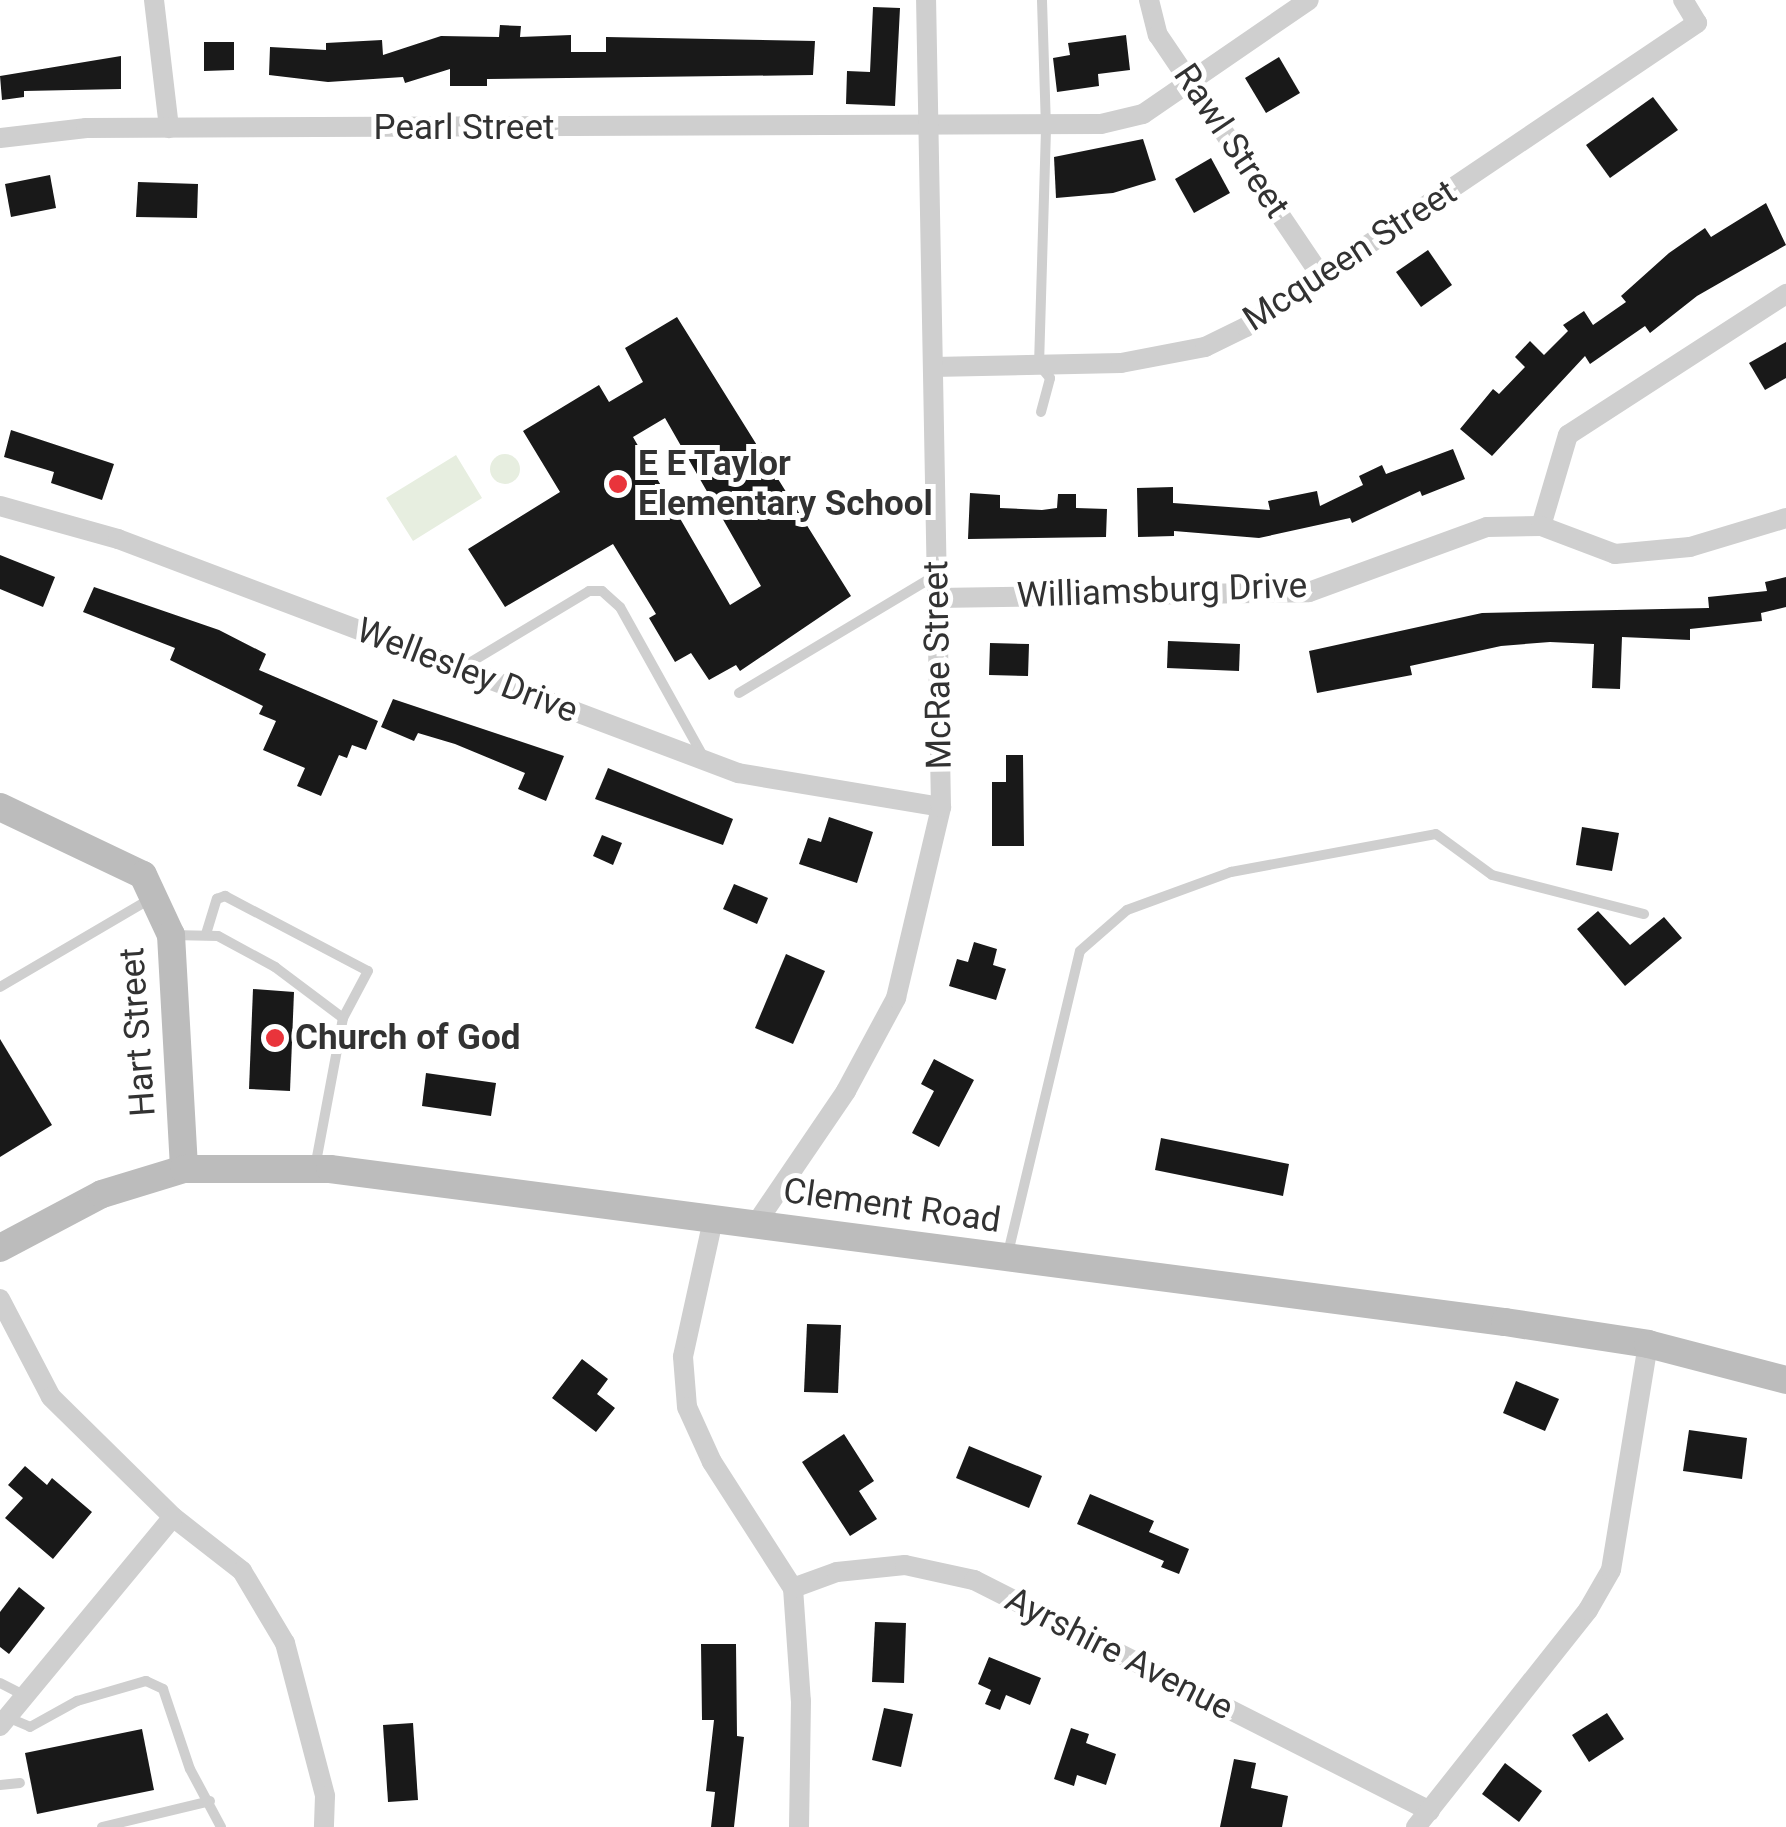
<!DOCTYPE html>
<style>
body{margin:0}
#map{position:relative;width:1786px;height:1827px;overflow:hidden;background:#fff;font-family:Roboto,sans-serif}
div>[style]{position:absolute}
[style*='--x']{left:calc(var(--x)*1px);top:calc(var(--y)*1px);width:calc(var(--w)*1px);rotate:calc(var(--a)*1deg)}
.green>*{inset:0;background:#e7eee0}
.round{border-radius:50%}
.building>*{inset:0;background:#191919}
.lane>*{height:10px;margin:-5px;padding:0 5px;transform-origin:5px;border-radius:5px;background:#cfcfcf}
.street>*{height:20px;margin:-10px;padding:0 10px;transform-origin:10px;border-radius:10px;background:#cfcfcf}
.secondary>*{height:28px;margin:-14px;padding:0 14px;transform-origin:14px;border-radius:14px;background:#bcbcbc}
.dots>*{width:28px;height:28px;translate:-50% -50%;box-sizing:border-box;border:5px solid #fff;border-radius:50%}
span{translate:-50% -50%;white-space:nowrap;text-align:center;line-height:1.15;-webkit-text-stroke:10px #fff;paint-order:stroke}
.street-label{font-size:35px;color:#323232}
.poi-label{font-size:35px;color:#323232;font-weight:700}
.left{translate:0 -50%;text-align:left}
</style>
<div id="map">
<div class="green">
<div class="round" style="left:490px;top:454px;width:30px;height:30px"></div>
<div style="clip-path:polygon(456px 455px,482px 498px,413px 541px,386px 498px)"></div>
</div>
<div class="building">
<div style="clip-path:polygon(873px 7px,900px 8px,895px 106px,846px 104px,847px 71px,870px 72px)"></div>
<div style="clip-path:polygon(500px 25px,521px 26px,520px 37px,571px 35px,571px 52px,606px 52px,606px 37px,815px 41px,813px 75px,487px 79px,487px 86px,450px 86px,450px 69px,405px 83px,403px 77px,328px 82px,269px 75px,270px 47px,326px 50px,326px 43px,382px 40px,383px 55px,441px 36px,499px 37px)"></div>
<div style="clip-path:polygon(1126px 35px,1130px 70px,1098px 74px,1099px 86px,1057px 92px,1053px 58px,1070px 55px,1068px 43px)"></div>
<div style="clip-path:polygon(204px 42px,234px 42px,234px 70px,204px 71px)"></div>
<div style="clip-path:polygon(121px 56px,121px 89px,24px 91px,24px 97px,2px 100px,0 76px)"></div>
<div style="clip-path:polygon(1279px 57px,1300px 93px,1266px 113px,1245px 78px)"></div>
<div style="clip-path:polygon(1653px 97px,1678px 130px,1610px 178px,1586px 145px)"></div>
<div style="clip-path:polygon(1143px 139px,1156px 180px,1113px 193px,1056px 198px,1054px 157px)"></div>
<div style="clip-path:polygon(1211px 158px,1230px 193px,1194px 213px,1175px 179px)"></div>
<div style="clip-path:polygon(50px 175px,56px 208px,11px 217px,5px 184px)"></div>
<div style="clip-path:polygon(138px 182px,198px 184px,197px 218px,136px 217px)"></div>
<div style="clip-path:polygon(1766px 203px,1786px 245px,1697px 296px,1650px 333px,1645px 326px,1590px 364px,1585px 356px,1492px 456px,1460px 429px,1493px 389px,1499px 394px,1525px 367px,1515px 357px,1530px 341px,1544px 355px,1568px 331px,1563px 325px,1584px 311px,1593px 325px,1626px 302px,1621px 296px,1669px 253px,1705px 228px,1711px 237px)"></div>
<div style="clip-path:polygon(1428px 250px,1452px 285px,1421px 307px,1396px 272px)"></div>
<div style="clip-path:polygon(evenodd,677px 317px,851px 596px,740px 671px,736px 665px,709px 680px,691px 653px,675px 662px,649px 618px,656px 614px,613px 544px,505px 607px,468px 549px,560px 492px,523px 431px,599px 385px,609px 402px,643px 382px,625px 348px,677px 317px,665px 418px,761px 586px,730px 605px,633px 437px,665px 418px)"></div>
<div style="clip-path:polygon(1786px 342px,1786px 378px,1765px 390px,1749px 363px)"></div>
<div style="clip-path:polygon(11px 430px,114px 464px,102px 500px,51px 483px,54px 472px,4px 457px)"></div>
<div style="clip-path:polygon(1453px 449px,1465px 479px,1422px 496px,1420px 491px,1352px 523px,1350px 518px,1259px 538px,1174px 531px,1174px 536px,1138px 537px,1137px 488px,1173px 487px,1173px 503px,1270px 510px,1268px 501px,1317px 491px,1320px 506px,1363px 485px,1359px 476px,1382px 465px,1386px 474px)"></div>
<div style="clip-path:polygon(970px 493px,1000px 495px,1000px 508px,1042px 510px,1057px 508px,1058px 494px,1076px 494px,1076px 508px,1107px 509px,1106px 537px,968px 539px)"></div>
<div style="clip-path:polygon(0 555px,55px 577px,43px 607px,0 589px)"></div>
<div style="clip-path:polygon(1786px 577px,1786px 607px,1761px 613px,1762px 621px,1690px 629px,1690px 640px,1622px 637px,1620px 689px,1592px 688px,1594px 644px,1550px 642px,1501px 646px,1410px 666px,1412px 675px,1317px 693px,1309px 651px,1482px 613px,1709px 608px,1708px 597px,1767px 591px,1765px 582px)"></div>
<div style="clip-path:polygon(94px 587px,219px 630px,266px 654px,259px 670px,378px 721px,366px 750px,352px 745px,347px 758px,339px 755px,321px 796px,297px 786px,305px 768px,263px 750px,276px 721px,259px 714px,263px 706px,170px 660px,175px 648px,83px 612px)"></div>
<div style="clip-path:polygon(1168px 641px,1240px 644px,1239px 671px,1167px 668px)"></div>
<div style="clip-path:polygon(990px 643px,1029px 644px,1028px 676px,989px 675px)"></div>
<div style="clip-path:polygon(393px 699px,564px 756px,546px 801px,518px 789px,525px 773px,455px 744px,418px 733px,414px 741px,381px 727px)"></div>
<div style="clip-path:polygon(1006px 755px,1023px 755px,1024px 846px,992px 846px,992px 782px,1006px 782px)"></div>
<div style="clip-path:polygon(608px 768px,733px 819px,723px 845px,595px 799px)"></div>
<div style="clip-path:polygon(829px 817px,873px 832px,857px 883px,799px 864px,808px 838px,821px 842px)"></div>
<div style="clip-path:polygon(1582px 827px,1619px 833px,1612px 871px,1576px 865px)"></div>
<div style="clip-path:polygon(602px 835px,622px 843px,613px 865px,593px 856px)"></div>
<div style="clip-path:polygon(734px 884px,768px 898px,757px 924px,723px 909px)"></div>
<div style="clip-path:polygon(1598px 911px,1630px 945px,1664px 917px,1682px 938px,1625px 986px,1577px 929px)"></div>
<div style="clip-path:polygon(974px 942px,997px 949px,993px 965px,1006px 969px,996px 1000px,949px 986px,957px 959px,968px 962px)"></div>
<div style="clip-path:polygon(786px 954px,825px 971px,793px 1044px,755px 1028px)"></div>
<div style="clip-path:polygon(253px 989px,294px 992px,290px 1091px,249px 1089px)"></div>
<div style="clip-path:polygon(0 1039px,52px 1125px,0 1157px)"></div>
<div style="clip-path:polygon(934px 1059px,974px 1080px,939px 1147px,912px 1133px,934px 1091px,921px 1084px)"></div>
<div style="clip-path:polygon(426px 1073px,496px 1083px,491px 1116px,422px 1106px)"></div>
<div style="clip-path:polygon(1161px 1138px,1289px 1164px,1283px 1196px,1155px 1170px)"></div>
<div style="clip-path:polygon(807px 1324px,841px 1325px,838px 1393px,804px 1392px)"></div>
<div style="clip-path:polygon(582px 1359px,608px 1379px,597px 1394px,615px 1408px,596px 1432px,552px 1398px)"></div>
<div style="clip-path:polygon(1516px 1381px,1559px 1399px,1545px 1431px,1503px 1413px)"></div>
<div style="clip-path:polygon(1689px 1430px,1747px 1438px,1742px 1479px,1683px 1471px)"></div>
<div style="clip-path:polygon(844px 1434px,874px 1481px,859px 1491px,877px 1519px,850px 1536px,802px 1462px)"></div>
<div style="clip-path:polygon(969px 1446px,1042px 1476px,1029px 1508px,956px 1478px)"></div>
<div style="clip-path:polygon(25px 1466px,47px 1485px,52px 1478px,92px 1512px,53px 1559px,5px 1518px,23px 1498px,8px 1485px)"></div>
<div style="clip-path:polygon(1090px 1494px,1154px 1521px,1149px 1532px,1189px 1549px,1179px 1574px,1161px 1567px,1164px 1561px,1077px 1524px)"></div>
<div style="clip-path:polygon(19px 1587px,45px 1608px,9px 1654px,0 1647px,0 1612px)"></div>
<div style="clip-path:polygon(875px 1622px,906px 1623px,904px 1683px,872px 1682px)"></div>
<div style="clip-path:polygon(701px 1644px,736px 1644px,737px 1736px,744px 1737px,734px 1827px,711px 1827px,715px 1792px,706px 1791px,714px 1720px,702px 1720px)"></div>
<div style="clip-path:polygon(989px 1657px,1041px 1678px,1030px 1705px,1006px 1695px,1000px 1710px,985px 1704px,991px 1690px,978px 1684px)"></div>
<div style="clip-path:polygon(884px 1708px,913px 1714px,901px 1767px,872px 1760px)"></div>
<div style="clip-path:polygon(1607px 1713px,1624px 1739px,1589px 1762px,1572px 1735px)"></div>
<div style="clip-path:polygon(413px 1723px,418px 1800px,388px 1802px,383px 1725px)"></div>
<div style="clip-path:polygon(1071px 1728px,1089px 1734px,1086px 1743px,1116px 1754px,1106px 1785px,1077px 1775px,1074px 1786px,1054px 1779px)"></div>
<div style="clip-path:polygon(142px 1729px,154px 1790px,37px 1814px,25px 1753px)"></div>
<div style="clip-path:polygon(1234px 1759px,1256px 1763px,1251px 1788px,1288px 1796px,1282px 1827px,1220px 1827px)"></div>
<div style="clip-path:polygon(1505px 1763px,1542px 1791px,1519px 1822px,1482px 1794px)"></div>
</div>
<div class="lane">
<div style="--x:1041;--y:412;--w:35;--a:-75"></div>
<div style="--x:1050;--y:378;--w:17;--a:-130"></div>
<div style="--x:1039;--y:365;--w:237;--a:-88.3"></div>
<div style="--x:1046;--y:128;--w:128;--a:-91.8"></div>
<div style="--x:461;--y:668;--w:149;--a:-31"></div>
<div style="--x:589;--y:591;--w:13;--a:0"></div>
<div style="--x:602;--y:591;--w:24;--a:42"></div>
<div style="--x:620;--y:607;--w:171;--a:60.9"></div>
<div style="--x:739;--y:693;--w:230;--a:-30.9"></div>
<div style="--x:206;--y:934;--w:37;--a:-73"></div>
<div style="--x:217;--y:899;--w:9;--a:-21"></div>
<div style="--x:225;--y:896;--w:161;--a:27.7"></div>
<div style="--x:368;--y:971;--w:53;--a:118"></div>
<div style="--x:172;--y:935;--w:46;--a:1.2"></div>
<div style="--x:218;--y:936;--w:65;--a:28.5"></div>
<div style="--x:275;--y:967;--w:85;--a:36.9"></div>
<div style="--x:343;--y:1018;--w:152;--a:100.6"></div>
<div style="--x:0;--y:987;--w:174;--a:-30.4"></div>
<div style="--x:1008;--y:1253;--w:310;--a:-76.6"></div>
<div style="--x:1080;--y:951;--w:62;--a:-41.1"></div>
<div style="--x:1127;--y:910;--w:111;--a:-20.1"></div>
<div style="--x:1231;--y:872;--w:208;--a:-10.5"></div>
<div style="--x:1436;--y:834;--w:69;--a:36.2"></div>
<div style="--x:1492;--y:875;--w:157;--a:14.4"></div>
<div style="--x:0;--y:1683;--w:27;--a:27"></div>
<div style="--x:7;--y:1717;--w:25;--a:23"></div>
<div style="--x:30;--y:1727;--w:54;--a:-29"></div>
<div style="--x:77;--y:1701;--w:72;--a:-16.2"></div>
<div style="--x:146;--y:1681;--w:19;--a:25"></div>
<div style="--x:163;--y:1689;--w:84;--a:71.4"></div>
<div style="--x:190;--y:1769;--w:66;--a:61.9"></div>
<div style="--x:0;--y:1785;--w:20;--a:-6"></div>
<div style="--x:102;--y:1827;--w:111;--a:-13.5"></div>
</div>
<div class="street">
<div style="--x:154;--y:0;--w:129;--a:83.3"></div>
<div style="--x:1149;--y:0;--w:36;--a:76"></div>
<div style="--x:1158;--y:35;--w:292;--a:55.9"></div>
<div style="--x:0;--y:138;--w:87;--a:-6.6"></div>
<div style="--x:86;--y:128;--w:1015;--a:-0.23"></div>
<div style="--x:1101;--y:124;--w:43;--a:-13.4"></div>
<div style="--x:1143;--y:114;--w:201;--a:-34.5"></div>
<div style="--x:933;--y:367;--w:188;--a:-1.2"></div>
<div style="--x:1121;--y:363;--w:86;--a:-10.8"></div>
<div style="--x:1205;--y:347;--w:46;--a:-26"></div>
<div style="--x:1246;--y:327;--w:544;--a:-33.98"></div>
<div style="--x:1697;--y:23;--w:27;--a:-121"></div>
<div style="--x:0;--y:506;--w:123;--a:15.6"></div>
<div style="--x:118;--y:539;--w:663;--a:20.68"></div>
<div style="--x:738;--y:773;--w:206;--a:9.5"></div>
<div style="--x:1541;--y:526;--w:95;--a:-73.5"></div>
<div style="--x:1568;--y:435;--w:260;--a:-32.9"></div>
<div style="--x:937;--y:598;--w:372;--a:-0.9"></div>
<div style="--x:1309;--y:592;--w:189;--a:-20.1"></div>
<div style="--x:1487;--y:527;--w:54;--a:-1.1"></div>
<div style="--x:1541;--y:526;--w:79;--a:20.7"></div>
<div style="--x:1615;--y:554;--w:75;--a:-5.3"></div>
<div style="--x:1690;--y:547;--w:100;--a:-16.8"></div>
<div style="--x:713;--y:1220;--w:140;--a:102.4"></div>
<div style="--x:683;--y:1357;--w:50;--a:85.4"></div>
<div style="--x:687;--y:1407;--w:60;--a:65.6"></div>
<div style="--x:712;--y:1462;--w:150;--a:57.3"></div>
<div style="--x:793;--y:1588;--w:113;--a:86"></div>
<div style="--x:801;--y:1701;--w:126;--a:90.9"></div>
<div style="--x:755;--y:1225;--w:162;--a:-55.8"></div>
<div style="--x:846;--y:1091;--w:106;--a:-61.7"></div>
<div style="--x:896;--y:998;--w:196;--a:-76.7"></div>
<div style="--x:941;--y:807;--w:807;--a:-91.06"></div>
<div style="--x:0;--y:1299;--w:110;--a:62.5"></div>
<div style="--x:51;--y:1397;--w:171;--a:44.5"></div>
<div style="--x:173;--y:1517;--w:88;--a:38"></div>
<div style="--x:242;--y:1571;--w:84;--a:59.2"></div>
<div style="--x:285;--y:1643;--w:158;--a:75.3"></div>
<div style="--x:325;--y:1796;--w:31;--a:92"></div>
<div style="--x:793;--y:1588;--w:47;--a:-20"></div>
<div style="--x:837;--y:1572;--w:68;--a:-5.9"></div>
<div style="--x:905;--y:1565;--w:71;--a:12.3"></div>
<div style="--x:974;--y:1580;--w:511;--a:26.87"></div>
<div style="--x:0;--y:1726;--w:271;--a:-50.4"></div>
<div style="--x:1416;--y:1827;--w:277;--a:-51.6"></div>
<div style="--x:1588;--y:1610;--w:46;--a:-60.1"></div>
<div style="--x:1611;--y:1570;--w:229;--a:-80.7"></div>
</div>
<div class="secondary">
<div style="--x:0;--y:807;--w:158;--a:25.4"></div>
<div style="--x:143;--y:875;--w:66;--a:65"></div>
<div style="--x:171;--y:935;--w:234;--a:86.8"></div>
<div style="--x:0;--y:1248;--w:115;--a:-27.9"></div>
<div style="--x:102;--y:1194;--w:86;--a:-17"></div>
<div style="--x:184;--y:1169;--w:146;--a:0"></div>
<div style="--x:330;--y:1169;--w:1185;--a:7.42"></div>
<div style="--x:1505;--y:1322;--w:145;--a:8.7"></div>
<div style="--x:1648;--y:1344;--w:143;--a:14.6"></div>
</div>
<div class="dots">
<div style="left:618px;top:484px;background:#e9343b"></div>
<div style="left:275px;top:1038px;background:#e9343b"></div>
</div>
<div class="street-label">
<span style="left:464px;top:128px">Pearl Street</span>
<span style="left:1231px;top:141px;rotate:56deg">Rawl Street</span>
<span style="left:1350px;top:256px;rotate:-33deg">Mcqueen Street</span>
<span style="left:1162px;top:591px;rotate:-2deg">Williamsburg Drive</span>
<span style="left:938px;top:665px;rotate:-91deg">McRae Street</span>
<span style="left:467px;top:671px;rotate:21deg">Wellesley Drive</span>
<span style="left:138px;top:1032px;rotate:-94deg">Hart Street</span>
<span style="left:892px;top:1206px;rotate:8deg">Clement Road</span>
<span style="left:1119px;top:1654px;rotate:27deg">Ayrshire Avenue</span>
</div>
<div class="poi-label">
<span class="left" style="left:638px;top:484px">E E Taylor<br>Elementary School</span>
<span class="left" style="left:295px;top:1038px">Church of God</span>
</div>
</div>
